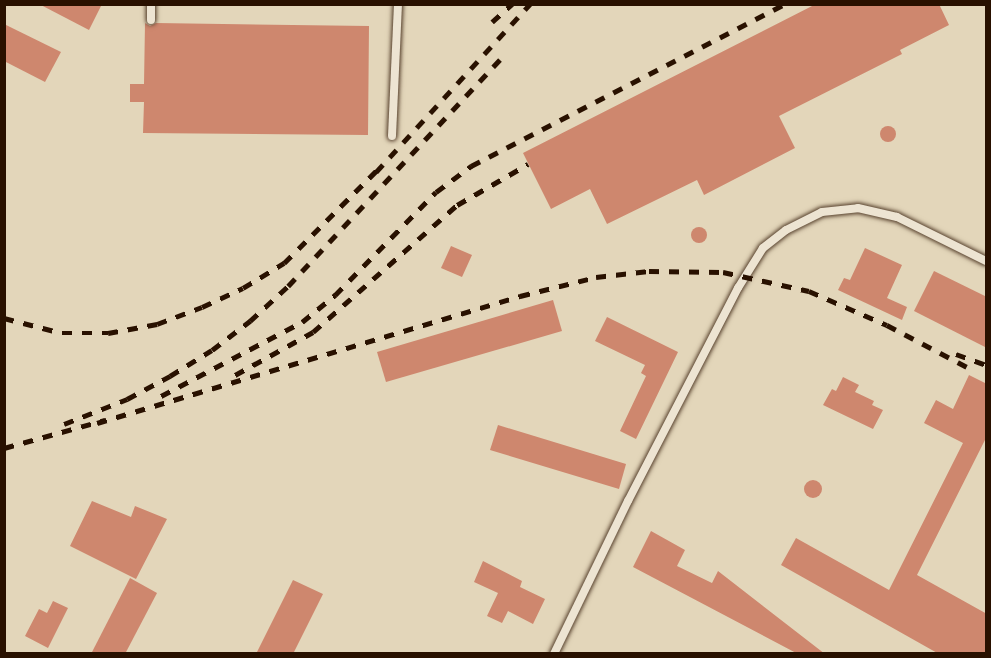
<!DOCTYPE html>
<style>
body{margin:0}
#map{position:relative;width:991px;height:658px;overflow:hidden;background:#e3d6ba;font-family:"IM FELL Double Pica",serif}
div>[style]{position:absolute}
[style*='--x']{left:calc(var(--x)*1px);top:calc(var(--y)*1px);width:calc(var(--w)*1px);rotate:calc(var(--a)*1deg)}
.building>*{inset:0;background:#ce876e}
.round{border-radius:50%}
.roads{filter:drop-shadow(0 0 2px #58422e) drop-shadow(0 0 2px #58422e)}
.lane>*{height:8px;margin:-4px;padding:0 4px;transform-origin:4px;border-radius:4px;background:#ede4d2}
.rail>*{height:4.5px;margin-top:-2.25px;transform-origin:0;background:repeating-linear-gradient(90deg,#291100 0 10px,transparent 0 20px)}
span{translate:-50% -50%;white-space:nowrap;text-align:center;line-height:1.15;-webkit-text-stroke:6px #ede4d2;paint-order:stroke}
.frame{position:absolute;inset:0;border:6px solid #291100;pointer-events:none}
</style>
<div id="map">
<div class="building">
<div style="clip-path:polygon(39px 4px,102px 4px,89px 30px)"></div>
<div style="clip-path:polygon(816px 4px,939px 4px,949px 25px,900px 50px,902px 54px,779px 116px,795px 148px,704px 195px,697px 180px,607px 224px,590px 189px,551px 209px,523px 153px)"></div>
<div style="clip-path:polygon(145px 23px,150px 26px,156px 23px,369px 26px,368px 135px,143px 133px,144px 102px,130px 102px,130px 84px,144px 84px)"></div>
<div style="clip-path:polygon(4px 24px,61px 52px,45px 82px,4px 61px)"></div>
<div class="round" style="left:880px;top:126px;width:16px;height:16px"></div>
<div class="round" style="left:691px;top:227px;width:16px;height:16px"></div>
<div style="clip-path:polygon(451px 246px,472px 255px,462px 277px,441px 268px)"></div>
<div style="clip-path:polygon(865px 248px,902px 265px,887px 298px,907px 307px,902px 320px,838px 290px,844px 278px,850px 280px)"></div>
<div style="clip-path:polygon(934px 271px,987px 297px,987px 348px,914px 311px)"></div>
<div style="clip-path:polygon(553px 300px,562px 331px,386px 382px,377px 352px)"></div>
<div style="clip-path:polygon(607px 317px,678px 352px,636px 439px,620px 431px,646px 376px,641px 373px,645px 365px,595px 341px)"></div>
<div style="clip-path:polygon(969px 375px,987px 384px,987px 436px,917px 575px,987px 614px,987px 654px,939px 654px,781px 565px,796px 538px,889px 590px,963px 443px,924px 423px,936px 400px,953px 409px)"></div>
<div style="clip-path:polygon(843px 377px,859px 385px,855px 392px,874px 401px,872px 405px,883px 410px,873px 429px,823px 405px,832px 389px,836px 391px)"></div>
<div style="clip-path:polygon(498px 425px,626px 464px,619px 489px,490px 450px)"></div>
<div class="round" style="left:804px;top:480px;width:18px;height:18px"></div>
<div style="clip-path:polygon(92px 501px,131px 517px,135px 506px,167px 519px,136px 579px,70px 546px)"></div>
<div style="clip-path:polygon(651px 531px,685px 550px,677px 566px,712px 583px,718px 571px,825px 654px,798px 654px,633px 567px)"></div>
<div style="clip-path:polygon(483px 561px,522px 581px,520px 587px,545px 599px,533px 624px,508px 611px,502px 623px,487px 616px,498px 593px,474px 582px)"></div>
<div style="clip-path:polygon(130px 578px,157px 593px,125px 654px,91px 654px)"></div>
<div style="clip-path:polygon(293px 580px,323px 594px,293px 654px,256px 654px)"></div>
<div style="clip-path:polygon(53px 601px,68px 608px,48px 648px,25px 636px,39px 609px,47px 613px)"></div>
</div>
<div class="roads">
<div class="lane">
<div style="--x:151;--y:20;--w:16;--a:-90"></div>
<div style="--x:392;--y:136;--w:132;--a:-87.4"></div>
<div style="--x:554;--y:654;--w:170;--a:-64.2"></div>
<div style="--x:628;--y:501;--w:240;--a:-62.7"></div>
<div style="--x:738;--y:288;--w:47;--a:-58"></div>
<div style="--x:763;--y:248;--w:29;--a:-38"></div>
<div style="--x:786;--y:230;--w:40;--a:-26.6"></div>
<div style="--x:822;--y:212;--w:36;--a:-6"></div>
<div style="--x:858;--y:208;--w:40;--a:13"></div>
<div style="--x:897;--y:217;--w:99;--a:26.3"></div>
</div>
</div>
<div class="rail">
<div style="--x:492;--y:22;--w:27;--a:-42"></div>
<div style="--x:376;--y:172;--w:228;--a:-47.5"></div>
<div style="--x:4;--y:318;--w:60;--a:14.5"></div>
<div style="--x:62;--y:333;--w:46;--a:0"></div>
<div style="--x:108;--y:333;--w:50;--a:-10.4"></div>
<div style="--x:157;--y:324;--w:48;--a:-20.7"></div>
<div style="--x:202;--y:307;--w:45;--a:-24.9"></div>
<div style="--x:243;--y:288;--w:48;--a:-31.4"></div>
<div style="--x:284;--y:263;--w:139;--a:-45"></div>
<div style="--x:956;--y:354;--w:32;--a:20"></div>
<div style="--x:235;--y:375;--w:89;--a:-28.9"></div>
<div style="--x:313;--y:332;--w:192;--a:-41.4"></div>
<div style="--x:457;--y:205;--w:82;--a:-30"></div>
<div style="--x:161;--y:396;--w:159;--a:-27.7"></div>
<div style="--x:302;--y:322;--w:43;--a:-39.3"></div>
<div style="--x:335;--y:295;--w:144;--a:-45.6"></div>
<div style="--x:436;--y:192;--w:44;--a:-36.6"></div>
<div style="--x:471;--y:166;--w:353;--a:-27.3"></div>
<div style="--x:97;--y:423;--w:442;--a:-16.7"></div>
<div style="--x:520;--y:296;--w:78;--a:-14"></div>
<div style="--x:596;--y:277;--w:53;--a:-6.5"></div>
<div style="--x:649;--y:271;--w:74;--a:0.8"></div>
<div style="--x:723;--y:272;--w:88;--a:12.5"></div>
<div style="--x:809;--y:291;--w:85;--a:23.6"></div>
<div style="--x:887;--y:325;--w:90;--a:27.7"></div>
<div style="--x:64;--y:424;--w:68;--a:-21.6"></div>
<div style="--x:127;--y:399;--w:49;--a:-28.1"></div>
<div style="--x:170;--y:376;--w:49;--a:-31.8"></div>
<div style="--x:212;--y:350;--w:48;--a:-37.3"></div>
<div style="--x:250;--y:321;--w:52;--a:-42.6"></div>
<div style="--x:288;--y:286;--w:320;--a:-46.9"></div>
<div style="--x:4;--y:448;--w:105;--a:-15.5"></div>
</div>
<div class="frame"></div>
</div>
